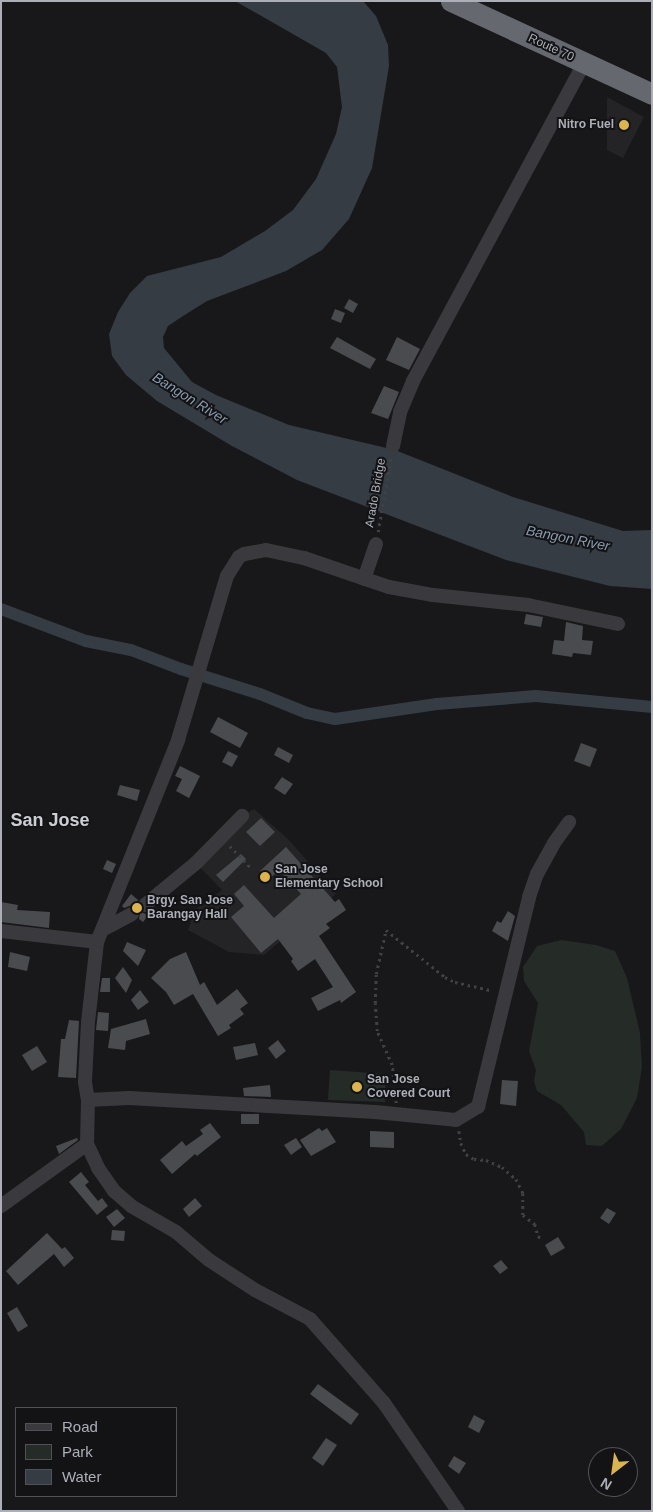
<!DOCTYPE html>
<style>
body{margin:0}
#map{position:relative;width:653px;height:1512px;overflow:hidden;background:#18181a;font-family:Arial,sans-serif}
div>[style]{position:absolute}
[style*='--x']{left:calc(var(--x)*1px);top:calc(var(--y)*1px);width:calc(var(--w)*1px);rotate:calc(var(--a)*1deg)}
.built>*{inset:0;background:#242427}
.green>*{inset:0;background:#252b26}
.water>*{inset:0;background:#353c43}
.canal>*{height:12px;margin:-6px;padding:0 6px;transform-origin:6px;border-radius:6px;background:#353c43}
.building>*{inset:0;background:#4a4b4f}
.path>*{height:2.5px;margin-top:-1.25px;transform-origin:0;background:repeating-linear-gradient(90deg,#404145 0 2.5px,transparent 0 6.5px)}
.minor>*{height:14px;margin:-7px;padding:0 7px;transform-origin:7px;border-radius:7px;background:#3a3a3e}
.highway>*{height:21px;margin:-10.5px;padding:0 10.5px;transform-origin:10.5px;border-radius:10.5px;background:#66686f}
.dots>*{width:14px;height:14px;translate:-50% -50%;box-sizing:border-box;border:2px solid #131315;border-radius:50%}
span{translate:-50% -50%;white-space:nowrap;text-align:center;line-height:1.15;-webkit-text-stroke:4px #131315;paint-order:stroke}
.street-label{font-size:12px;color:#acafb8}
.poi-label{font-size:12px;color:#acafb8;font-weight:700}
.right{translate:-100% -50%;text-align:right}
.left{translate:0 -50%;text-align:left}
.water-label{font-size:14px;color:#889aae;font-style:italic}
.district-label{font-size:18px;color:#ccced4;font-weight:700}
.frame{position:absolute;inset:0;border:2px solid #acafb8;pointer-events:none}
.legend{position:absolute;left:15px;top:1407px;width:162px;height:90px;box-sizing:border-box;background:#131315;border:1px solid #505156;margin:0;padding:6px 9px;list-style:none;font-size:15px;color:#acafb8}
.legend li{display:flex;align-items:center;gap:10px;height:25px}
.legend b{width:25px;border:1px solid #505156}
.north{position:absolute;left:588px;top:1447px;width:50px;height:50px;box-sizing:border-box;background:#131315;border:1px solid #505156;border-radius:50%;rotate:210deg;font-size:14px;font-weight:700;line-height:20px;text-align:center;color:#acafb8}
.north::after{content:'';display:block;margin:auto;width:18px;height:22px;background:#dbb44f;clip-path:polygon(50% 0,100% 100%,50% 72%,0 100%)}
</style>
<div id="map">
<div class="built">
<div style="clip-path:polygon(607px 97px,644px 117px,623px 158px,607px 150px)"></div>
<div style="clip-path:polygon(254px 809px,289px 840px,336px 894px,264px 955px,229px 952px,188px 930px,195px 910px,222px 890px,196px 863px,242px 816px)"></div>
</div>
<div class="green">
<div style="clip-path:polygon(561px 940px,596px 945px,615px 951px,627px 978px,640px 1033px,642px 1067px,637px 1098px,621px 1129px,602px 1146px,586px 1145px,584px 1132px,561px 1105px,537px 1091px,534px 1081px,536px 1070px,529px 1051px,538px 1003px,524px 981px,523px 967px,537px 946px)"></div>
<div style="clip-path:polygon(330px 1070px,386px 1074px,385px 1102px,328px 1100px)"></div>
</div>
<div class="water">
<div style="clip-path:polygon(235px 1px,363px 1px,376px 16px,388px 45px,389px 66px,372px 168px,349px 219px,322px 250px,286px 271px,207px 301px,183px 316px,168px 326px,163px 337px,164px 348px,192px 382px,216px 395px,289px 425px,395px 450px,513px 497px,623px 531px,652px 530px,652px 589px,610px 586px,506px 560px,297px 480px,232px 446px,157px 401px,126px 375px,112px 356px,109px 334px,118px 312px,130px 293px,147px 276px,221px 257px,265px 231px,293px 210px,316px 179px,336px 134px,342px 107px,337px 67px,326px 53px)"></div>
</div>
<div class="canal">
<div style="--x:1;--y:609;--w:91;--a:20.6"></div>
<div style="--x:86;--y:641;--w:46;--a:11.3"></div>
<div style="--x:131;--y:650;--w:53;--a:20.8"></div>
<div style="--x:181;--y:669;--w:83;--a:17.6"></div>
<div style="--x:260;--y:694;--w:51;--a:22"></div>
<div style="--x:307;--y:713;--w:29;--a:12"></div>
<div style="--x:335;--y:719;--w:103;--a:-8.4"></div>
<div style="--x:437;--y:704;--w:99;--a:-4.6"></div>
<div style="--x:536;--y:696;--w:117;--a:5.4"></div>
</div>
<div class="building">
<div style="clip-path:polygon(349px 299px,358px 304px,353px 313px,344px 308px)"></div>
<div style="clip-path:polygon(335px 309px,345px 313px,341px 323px,331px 319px)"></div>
<div style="clip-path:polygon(337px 337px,376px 359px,370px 369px,330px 348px)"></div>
<div style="clip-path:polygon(397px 337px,420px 349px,409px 370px,386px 360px)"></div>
<div style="clip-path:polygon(384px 386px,399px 392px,388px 419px,371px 413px)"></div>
<div style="clip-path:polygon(526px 614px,543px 617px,541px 627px,524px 624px)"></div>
<div style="clip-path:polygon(566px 622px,583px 626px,582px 640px,593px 641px,591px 655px,573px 653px,572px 657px,552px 654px,554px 640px,564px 641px)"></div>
<div style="clip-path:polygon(218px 717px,248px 733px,240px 748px,210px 732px)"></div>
<div style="clip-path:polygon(581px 743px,597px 749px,590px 767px,574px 761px)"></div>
<div style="clip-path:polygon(278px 747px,293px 755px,289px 763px,274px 755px)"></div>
<div style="clip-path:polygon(228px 751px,238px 756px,232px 767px,222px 762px)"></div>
<div style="clip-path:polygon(180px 766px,200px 776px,189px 798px,176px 791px,182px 779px,175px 776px)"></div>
<div style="clip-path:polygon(282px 777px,293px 784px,285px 795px,274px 788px)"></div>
<div style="clip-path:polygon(120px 785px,140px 790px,137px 801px,117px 795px)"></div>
<div style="clip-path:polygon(261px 818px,275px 832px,260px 846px,246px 832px)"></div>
<div style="clip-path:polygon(286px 847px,335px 902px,339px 899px,346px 910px,326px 924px,330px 928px,319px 936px,356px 992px,341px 1003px,340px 1000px,318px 1011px,311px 998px,333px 987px,315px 959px,298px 971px,291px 961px,293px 959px,278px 939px,261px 953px,231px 917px,244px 906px,234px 894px,244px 885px,274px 918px,301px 894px,279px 870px,268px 880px,260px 871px)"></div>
<div style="clip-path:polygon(241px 854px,246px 859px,223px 882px,216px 875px)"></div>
<div style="clip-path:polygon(107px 860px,116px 864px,112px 873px,103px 869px)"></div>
<div style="clip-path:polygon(131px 894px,138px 900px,136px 907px,132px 905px,124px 908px,122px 906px)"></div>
<div style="clip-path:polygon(1px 902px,18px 905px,17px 910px,50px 912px,49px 928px,1px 922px)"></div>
<div style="clip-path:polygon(508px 911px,515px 916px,508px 941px,492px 931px,497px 921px,501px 923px)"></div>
<div style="clip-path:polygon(140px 912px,146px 914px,151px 912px,143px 922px,139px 919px)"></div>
<div style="clip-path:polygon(127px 942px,146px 950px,138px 966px,123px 951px)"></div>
<div style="clip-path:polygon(10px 952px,30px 957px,27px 971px,8px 967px)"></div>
<div style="clip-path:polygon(186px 952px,200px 985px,204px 982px,217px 1005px,237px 989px,248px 1003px,240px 1009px,244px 1014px,229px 1025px,231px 1028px,218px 1036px,193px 994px,174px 1005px,166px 992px,151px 978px,170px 959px)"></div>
<div style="clip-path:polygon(123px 967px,132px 980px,126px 993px,115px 978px)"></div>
<div style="clip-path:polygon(102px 978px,110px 978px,110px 992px,100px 992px)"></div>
<div style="clip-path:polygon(140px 990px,149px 1002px,138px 1010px,131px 1000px)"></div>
<div style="clip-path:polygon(98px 1012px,109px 1013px,108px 1031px,96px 1030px)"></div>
<div style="clip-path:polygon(146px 1019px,150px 1034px,126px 1041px,125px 1050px,108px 1048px,111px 1029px)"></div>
<div style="clip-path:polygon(69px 1020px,79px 1021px,76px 1078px,58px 1077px,61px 1039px,65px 1039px)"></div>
<div style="clip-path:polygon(278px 1040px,286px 1051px,276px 1059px,268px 1048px)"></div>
<div style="clip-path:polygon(255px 1043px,258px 1055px,236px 1060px,233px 1047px)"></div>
<div style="clip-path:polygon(37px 1046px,47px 1062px,32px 1071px,22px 1055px)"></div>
<div style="clip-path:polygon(502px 1080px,518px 1081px,516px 1106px,500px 1104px)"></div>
<div style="clip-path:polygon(270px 1085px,271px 1097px,244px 1096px,243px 1088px)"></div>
<div style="clip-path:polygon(241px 1114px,259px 1114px,259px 1124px,241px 1124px)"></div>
<div style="clip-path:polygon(210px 1123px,221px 1137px,197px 1156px,195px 1154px,172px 1174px,160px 1160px,182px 1141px,186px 1146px,203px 1134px,200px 1130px)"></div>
<div style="clip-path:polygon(319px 1128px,322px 1131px,327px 1128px,336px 1142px,311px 1156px,300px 1140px)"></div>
<div style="clip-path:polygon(370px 1131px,394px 1132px,394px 1148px,370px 1147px)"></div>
<div style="clip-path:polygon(77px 1138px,78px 1140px,59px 1154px,56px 1146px)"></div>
<div style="clip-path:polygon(296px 1138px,302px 1147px,291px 1155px,284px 1145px)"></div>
<div style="clip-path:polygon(81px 1172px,89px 1182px,85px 1185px,98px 1201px,102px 1198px,108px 1206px,97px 1215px,69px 1182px)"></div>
<div style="clip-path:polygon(195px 1198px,202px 1206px,189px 1217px,183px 1209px)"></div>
<div style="clip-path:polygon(607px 1208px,616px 1213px,609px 1224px,600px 1218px)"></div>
<div style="clip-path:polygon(117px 1209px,125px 1218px,114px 1227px,106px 1217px)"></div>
<div style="clip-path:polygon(112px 1230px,125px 1231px,124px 1241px,111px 1240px)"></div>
<div style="clip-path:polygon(47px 1233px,62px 1249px,65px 1247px,74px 1258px,64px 1267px,54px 1254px,18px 1285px,6px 1271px)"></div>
<div style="clip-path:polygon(558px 1237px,565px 1248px,551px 1256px,545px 1245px)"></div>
<div style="clip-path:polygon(501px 1260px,508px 1268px,500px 1274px,493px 1266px)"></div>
<div style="clip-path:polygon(17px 1307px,28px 1326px,18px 1332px,7px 1313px)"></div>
<div style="clip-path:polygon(318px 1384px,359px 1414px,351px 1425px,310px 1394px)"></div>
<div style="clip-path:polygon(474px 1415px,485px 1421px,479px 1433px,468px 1427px)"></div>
<div style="clip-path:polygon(326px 1438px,337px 1445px,323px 1466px,312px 1458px)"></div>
<div style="clip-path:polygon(454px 1456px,466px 1463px,459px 1474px,448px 1466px)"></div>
</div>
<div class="path">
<div style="--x:378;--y:532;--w:76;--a:-80.2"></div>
<div style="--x:230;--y:846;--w:32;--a:46"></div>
<div style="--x:396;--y:1103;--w:38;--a:-96"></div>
<div style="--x:392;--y:1065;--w:37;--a:-114"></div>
<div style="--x:377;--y:1031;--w:28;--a:-94"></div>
<div style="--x:375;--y:1003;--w:29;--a:-88"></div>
<div style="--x:376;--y:974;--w:45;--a:-77.2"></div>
<div style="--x:386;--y:930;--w:75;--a:38.5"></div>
<div style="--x:445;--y:977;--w:11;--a:27"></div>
<div style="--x:455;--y:982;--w:39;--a:13"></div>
<div style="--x:459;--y:1131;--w:12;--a:81"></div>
<div style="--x:461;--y:1143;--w:12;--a:66"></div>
<div style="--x:466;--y:1154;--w:9;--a:32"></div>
<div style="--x:474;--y:1159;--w:12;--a:5"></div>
<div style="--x:486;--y:1160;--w:17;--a:24"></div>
<div style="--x:502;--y:1167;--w:18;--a:41"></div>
<div style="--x:516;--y:1179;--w:16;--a:63"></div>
<div style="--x:523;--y:1193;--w:22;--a:90"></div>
<div style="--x:523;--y:1215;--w:15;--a:37"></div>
<div style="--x:535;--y:1224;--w:12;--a:76"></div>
<div style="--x:538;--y:1236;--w:6;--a:31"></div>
</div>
<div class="minor">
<div style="--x:393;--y:446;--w:35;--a:-78"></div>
<div style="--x:400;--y:412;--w:34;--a:-67"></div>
<div style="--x:413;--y:381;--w:361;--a:-61.7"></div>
<div style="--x:364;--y:579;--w:37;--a:-71"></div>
<div style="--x:145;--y:905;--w:66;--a:-39.5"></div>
<div style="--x:196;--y:863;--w:66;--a:-45.6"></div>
<div style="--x:102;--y:930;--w:34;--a:-28"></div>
<div style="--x:1;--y:931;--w:97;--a:6.5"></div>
<div style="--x:97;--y:942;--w:218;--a:-68.1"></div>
<div style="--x:178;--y:740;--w:171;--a:-73.4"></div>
<div style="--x:227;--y:576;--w:22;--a:-58"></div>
<div style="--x:239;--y:557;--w:6;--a:-31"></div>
<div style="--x:244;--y:554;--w:22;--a:-10"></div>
<div style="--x:266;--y:550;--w:39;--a:12"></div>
<div style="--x:304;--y:558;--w:90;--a:18.8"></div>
<div style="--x:389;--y:587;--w:45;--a:10.3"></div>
<div style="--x:433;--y:595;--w:96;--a:6"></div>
<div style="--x:528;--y:605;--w:92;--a:11.9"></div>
<div style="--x:97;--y:942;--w:81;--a:96.4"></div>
<div style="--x:88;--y:1022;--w:60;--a:92.9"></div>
<div style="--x:85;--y:1082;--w:18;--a:81"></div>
<div style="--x:88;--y:1100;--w:44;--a:91.3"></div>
<div style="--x:87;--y:1144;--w:26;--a:65"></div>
<div style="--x:98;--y:1168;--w:28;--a:55"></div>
<div style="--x:114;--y:1191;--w:23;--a:41"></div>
<div style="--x:131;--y:1206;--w:52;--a:30"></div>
<div style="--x:176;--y:1232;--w:43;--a:40.3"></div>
<div style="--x:209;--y:1260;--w:55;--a:33.1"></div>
<div style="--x:255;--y:1290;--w:62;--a:27.8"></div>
<div style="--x:310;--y:1319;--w:112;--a:48.6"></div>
<div style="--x:384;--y:1403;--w:131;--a:55.6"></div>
<div style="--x:88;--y:1100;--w:41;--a:-2.8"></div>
<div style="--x:129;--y:1098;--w:158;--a:3.3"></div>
<div style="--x:287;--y:1107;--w:88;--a:3.3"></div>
<div style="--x:375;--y:1112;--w:81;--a:5.6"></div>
<div style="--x:456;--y:1120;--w:26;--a:-31"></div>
<div style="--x:478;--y:1107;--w:216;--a:-76.3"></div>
<div style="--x:529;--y:897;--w:24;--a:-71"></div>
<div style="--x:537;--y:874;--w:35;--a:-61"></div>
<div style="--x:554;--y:843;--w:26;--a:-54"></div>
<div style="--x:1;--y:1206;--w:106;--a:-35.8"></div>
</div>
<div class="highway">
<div style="--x:451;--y:1;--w:221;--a:24.8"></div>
</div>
<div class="dots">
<div style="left:624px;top:125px;background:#dbb44f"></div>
<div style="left:265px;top:877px;background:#dbb44f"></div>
<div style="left:137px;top:908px;background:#dbb44f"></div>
<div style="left:357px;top:1087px;background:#dbb44f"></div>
</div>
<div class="street-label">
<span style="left:551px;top:48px;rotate:25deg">Route 70</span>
<span style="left:376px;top:493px;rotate:-80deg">Arado Bridge</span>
</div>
<div class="poi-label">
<span class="right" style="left:614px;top:125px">Nitro Fuel</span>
<span class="left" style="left:275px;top:877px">San Jose<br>Elementary School</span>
<span class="left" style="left:147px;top:908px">Brgy. San Jose<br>Barangay Hall</span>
<span class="left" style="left:367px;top:1087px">San Jose<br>Covered Court</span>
</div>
<div class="water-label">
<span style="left:190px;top:398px;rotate:32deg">Bangon River</span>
<span style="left:568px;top:538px;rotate:11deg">Bangon River</span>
</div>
<div class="district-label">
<span style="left:50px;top:820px">San Jose</span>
</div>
<div class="frame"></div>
<ul class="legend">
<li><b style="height:6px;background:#3a3a3e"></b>Road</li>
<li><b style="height:14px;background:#252b26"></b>Park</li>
<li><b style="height:14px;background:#353c43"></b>Water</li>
</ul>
<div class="north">N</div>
</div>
